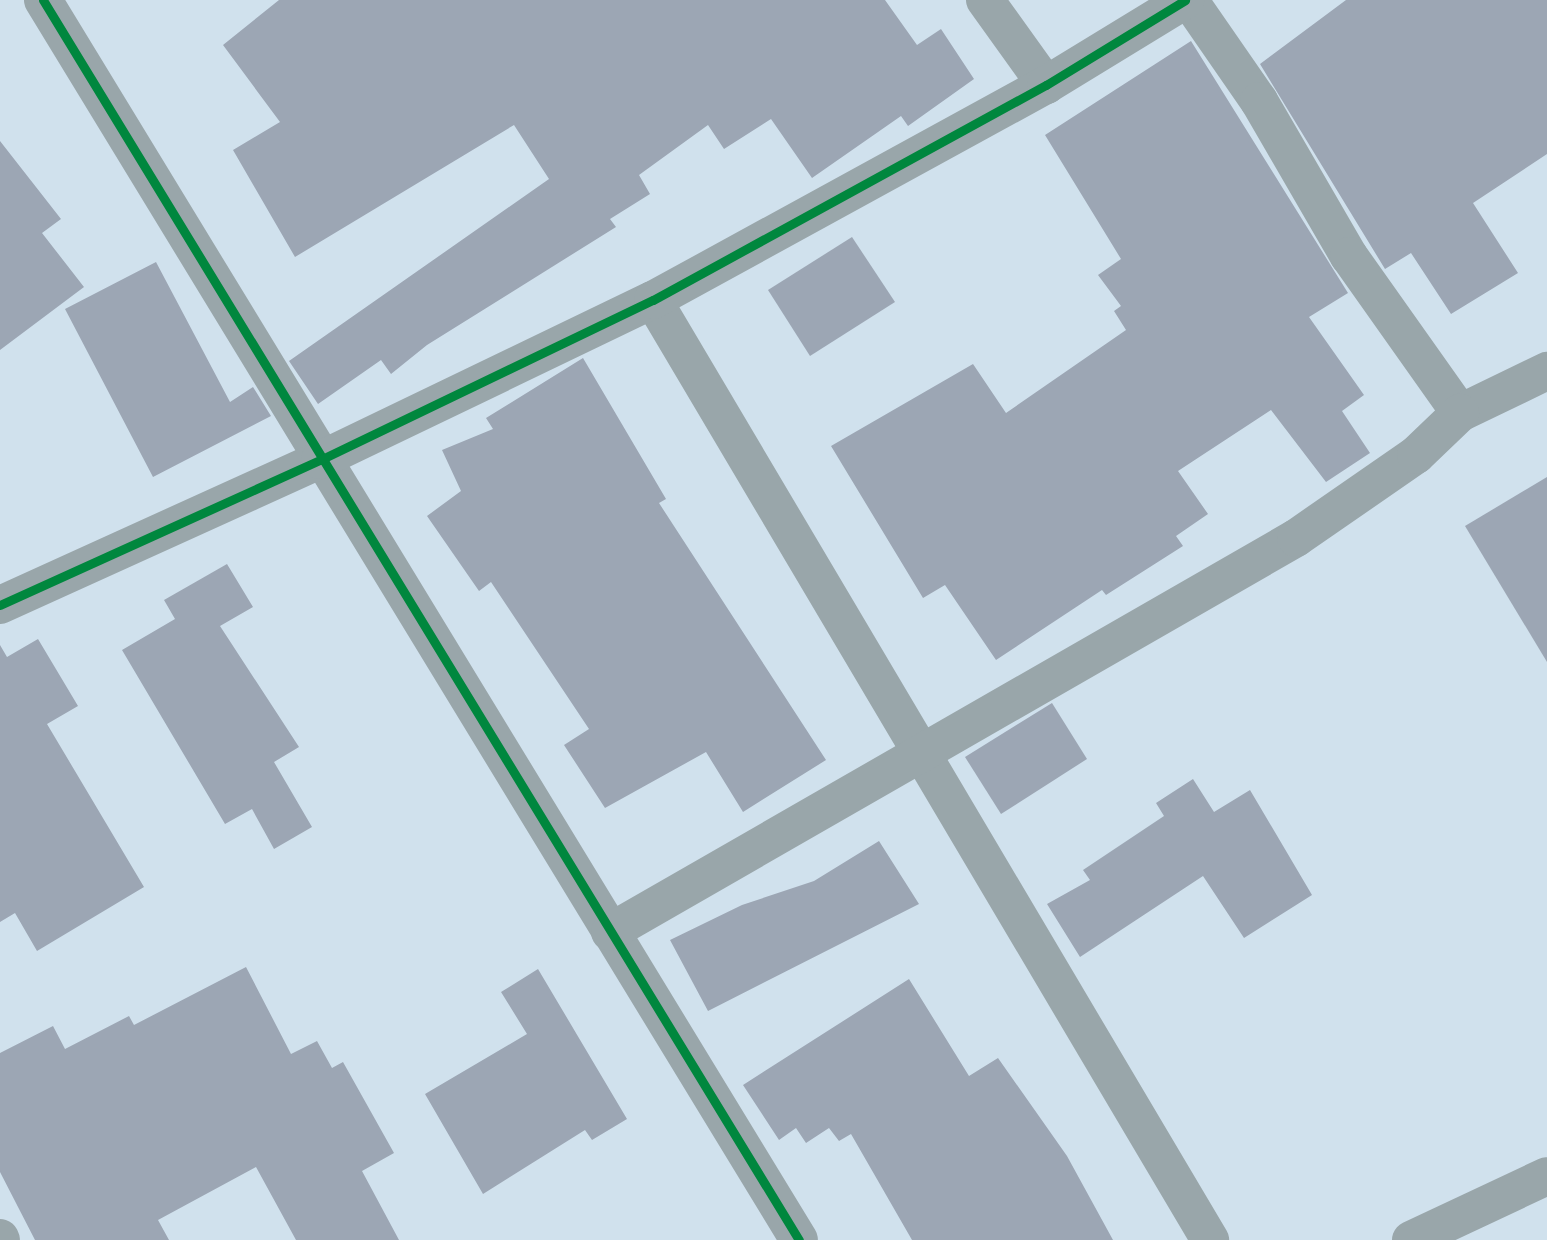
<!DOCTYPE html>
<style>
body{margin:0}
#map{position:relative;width:1547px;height:1240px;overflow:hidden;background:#d0e1ed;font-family:Spectral,serif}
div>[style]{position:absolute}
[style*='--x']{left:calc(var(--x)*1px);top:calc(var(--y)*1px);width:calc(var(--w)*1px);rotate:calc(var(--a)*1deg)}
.building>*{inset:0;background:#9ca6b4}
.minor>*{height:38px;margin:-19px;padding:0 19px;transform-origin:19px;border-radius:19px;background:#99a6aa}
.cycleway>*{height:9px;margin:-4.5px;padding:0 4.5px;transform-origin:4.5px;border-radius:4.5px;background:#00873e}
span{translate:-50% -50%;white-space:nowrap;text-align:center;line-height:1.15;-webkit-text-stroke:5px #dceffc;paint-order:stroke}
</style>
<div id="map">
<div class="building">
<div style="clip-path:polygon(279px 0,885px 0,917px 45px,941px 29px,974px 79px,908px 126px,901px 116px,812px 178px,771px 119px,724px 149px,708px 125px,639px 175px,650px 194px,610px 219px,616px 227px,427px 345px,391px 374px,381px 360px,318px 404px,289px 361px,549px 179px,514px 125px,295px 257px,233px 150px,280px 122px,223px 45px)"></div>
<div style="clip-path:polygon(1346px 0,1547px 0,1547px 154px,1473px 203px,1518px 273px,1451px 314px,1411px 253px,1385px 269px,1260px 64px)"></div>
<div style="clip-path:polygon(1191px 41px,1348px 293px,1309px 317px,1364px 395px,1342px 411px,1370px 453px,1326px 482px,1271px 410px,1178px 471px,1208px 514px,1176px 536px,1183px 546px,1106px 595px,1102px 590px,996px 660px,945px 585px,923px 598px,831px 446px,973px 364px,1006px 413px,1126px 330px,1114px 311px,1121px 306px,1098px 275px,1121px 259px,1045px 135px)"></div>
<div style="clip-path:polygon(0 141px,61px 219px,42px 233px,84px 287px,0 350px)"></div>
<div style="clip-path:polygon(852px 237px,895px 302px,810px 356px,768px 290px)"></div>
<div style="clip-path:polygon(156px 262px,230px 402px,253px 387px,271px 416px,153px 477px,65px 309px)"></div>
<div style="clip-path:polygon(583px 358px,666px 499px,659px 503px,826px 760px,743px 812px,706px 752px,605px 808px,564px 745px,589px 729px,491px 582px,479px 591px,427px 516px,461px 491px,442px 450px,493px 429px,486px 418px)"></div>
<div style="clip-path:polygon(1547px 477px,1547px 662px,1465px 526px)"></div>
<div style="clip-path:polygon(227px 564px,253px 607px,220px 626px,299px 747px,274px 762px,312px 827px,274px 849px,252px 809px,225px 824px,122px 650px,175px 619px,164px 600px)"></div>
<div style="clip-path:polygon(38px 639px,78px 706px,47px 724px,144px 887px,37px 951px,15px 913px,0 922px,0 645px,7px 657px)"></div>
<div style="clip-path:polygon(1052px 703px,1087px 759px,1001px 814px,965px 757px)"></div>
<div style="clip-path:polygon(1193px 779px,1214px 812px,1250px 790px,1312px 895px,1244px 938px,1203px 876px,1080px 957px,1047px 904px,1090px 880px,1083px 870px,1164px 816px,1156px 803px)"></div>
<div style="clip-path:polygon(879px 841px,919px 904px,708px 1011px,670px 940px,742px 905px,814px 881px)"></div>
<div style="clip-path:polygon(246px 967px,291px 1054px,317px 1041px,332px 1068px,343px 1062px,394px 1153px,362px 1171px,399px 1240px,296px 1240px,256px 1167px,158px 1220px,169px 1240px,35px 1240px,0 1172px,0 1053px,53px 1026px,65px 1049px,129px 1016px,134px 1025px)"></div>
<div style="clip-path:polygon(538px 969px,627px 1119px,592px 1140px,585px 1130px,483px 1194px,425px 1094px,527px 1034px,501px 992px)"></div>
<div style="clip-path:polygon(909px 979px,969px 1076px,998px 1058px,1067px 1156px,1113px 1240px,912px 1240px,851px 1134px,839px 1141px,829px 1128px,806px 1143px,796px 1128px,779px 1140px,743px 1085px)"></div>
</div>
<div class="minor">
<div style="--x:43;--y:0;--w:1452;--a:58.63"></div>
<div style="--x:985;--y:0;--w:105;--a:54.3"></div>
<div style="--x:1189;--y:0;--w:123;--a:55.3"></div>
<div style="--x:1259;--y:101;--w:179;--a:59.9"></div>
<div style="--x:1349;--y:256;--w:192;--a:54.7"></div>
<div style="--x:1460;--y:413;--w:97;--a:-25.8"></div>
<div style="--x:653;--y:300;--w:1093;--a:59.35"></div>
<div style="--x:0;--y:605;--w:351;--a:-24.4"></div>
<div style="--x:320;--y:460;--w:369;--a:-25.7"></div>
<div style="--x:653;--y:300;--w:448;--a:-28.7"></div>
<div style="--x:1046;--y:85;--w:163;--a:-31.4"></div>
<div style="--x:610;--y:932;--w:791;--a:-29.87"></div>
<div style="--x:1296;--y:538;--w:146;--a:-34.7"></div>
<div style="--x:1416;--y:455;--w:61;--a:-43.7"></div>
<div style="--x:0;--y:1238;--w:2;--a:63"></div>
<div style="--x:1411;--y:1240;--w:150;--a:-25.2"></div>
</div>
<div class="cycleway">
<div style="--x:43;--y:0;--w:1452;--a:58.63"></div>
<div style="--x:0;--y:605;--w:351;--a:-24.4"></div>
<div style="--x:320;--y:460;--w:369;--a:-25.7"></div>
<div style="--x:653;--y:300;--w:448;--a:-28.7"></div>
<div style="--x:1046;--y:85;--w:163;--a:-31.4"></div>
</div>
</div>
